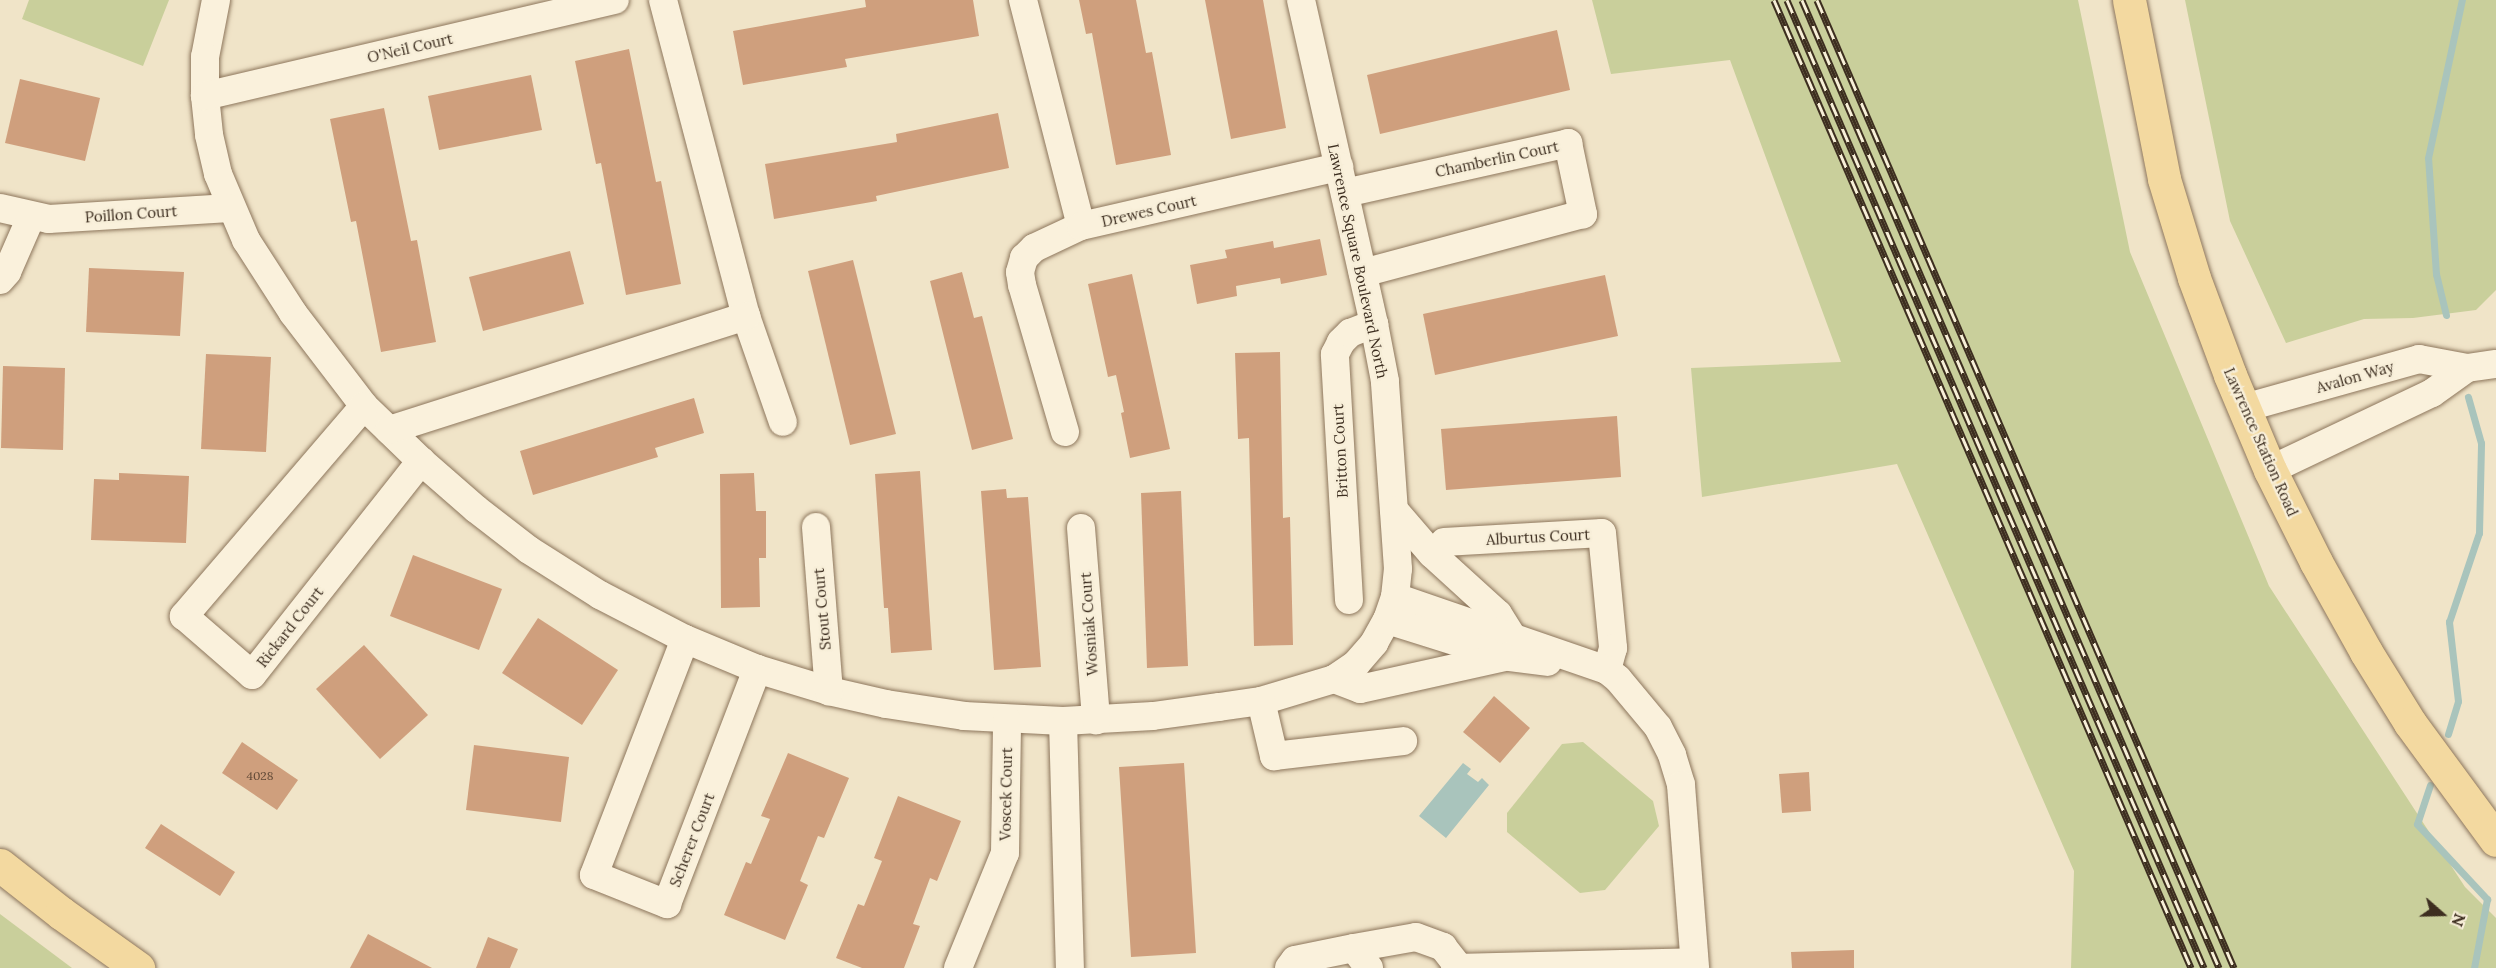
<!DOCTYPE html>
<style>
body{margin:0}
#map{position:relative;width:2496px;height:968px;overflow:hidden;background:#f0e4c8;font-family:Lora,serif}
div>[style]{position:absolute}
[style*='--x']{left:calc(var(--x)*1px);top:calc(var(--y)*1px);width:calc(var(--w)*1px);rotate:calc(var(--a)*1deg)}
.green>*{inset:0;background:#c9cf9b}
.water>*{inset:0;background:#a9c4bc}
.stream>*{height:7px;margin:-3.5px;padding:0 3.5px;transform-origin:3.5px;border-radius:3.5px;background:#a9c4bc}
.building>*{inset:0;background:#cf9f7d}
.roads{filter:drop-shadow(0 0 2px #8d765c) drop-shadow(0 0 2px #8d765c)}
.minor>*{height:28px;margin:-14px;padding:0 14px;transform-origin:14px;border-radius:14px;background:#faf1dc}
.major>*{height:33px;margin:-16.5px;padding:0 16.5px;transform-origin:16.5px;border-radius:16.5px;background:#f3d9a0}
.rail>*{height:7px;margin-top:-3.5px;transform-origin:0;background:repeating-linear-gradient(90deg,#f7eed8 0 14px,#3d2e20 0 28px);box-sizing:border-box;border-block:2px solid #3d2e20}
span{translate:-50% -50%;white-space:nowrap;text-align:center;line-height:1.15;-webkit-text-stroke:4.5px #f7eed8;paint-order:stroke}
.number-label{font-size:12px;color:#624a37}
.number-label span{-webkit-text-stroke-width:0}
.street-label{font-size:15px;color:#3d2e20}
.north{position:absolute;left:2412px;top:884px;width:60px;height:60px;-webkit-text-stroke:4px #f7eed8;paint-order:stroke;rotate:110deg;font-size:16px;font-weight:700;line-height:24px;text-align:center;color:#3d2e20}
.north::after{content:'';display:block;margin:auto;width:21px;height:27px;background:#3d2e20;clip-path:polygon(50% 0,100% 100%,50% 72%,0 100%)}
</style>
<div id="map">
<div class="green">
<div style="clip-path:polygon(29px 0,169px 0,143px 66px,22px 19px)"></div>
<div style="clip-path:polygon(1592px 0,2078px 0,2130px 252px,2269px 586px,2465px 887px,2496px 918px,2496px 968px,2071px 968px,2074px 871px,1897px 464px,1702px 497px,1691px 368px,1841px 362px,1730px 60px,1611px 74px)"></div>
<div style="clip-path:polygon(2185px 0,2496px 0,2496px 290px,2476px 310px,2413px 318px,2364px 319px,2286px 343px,2230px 221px)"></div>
<div style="clip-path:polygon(1583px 742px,1653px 801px,1659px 826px,1605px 890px,1580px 893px,1507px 832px,1507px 813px,1562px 744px)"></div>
<div style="clip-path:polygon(0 914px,72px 968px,0 968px)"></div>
</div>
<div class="water">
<div style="clip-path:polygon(1463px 763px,1471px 769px,1467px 774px,1478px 782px,1482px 778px,1489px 785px,1446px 838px,1419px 816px)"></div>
</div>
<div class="stream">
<div style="--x:2446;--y:315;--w:42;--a:-103.7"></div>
<div style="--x:2436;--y:274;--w:116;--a:-93.9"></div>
<div style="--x:2428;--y:158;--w:162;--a:-77.9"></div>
<div style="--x:2448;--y:734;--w:34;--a:-73"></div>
<div style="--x:2458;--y:701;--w:80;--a:-96.5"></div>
<div style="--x:2449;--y:622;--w:94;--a:-71.4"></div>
<div style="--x:2479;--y:533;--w:90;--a:-88.7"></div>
<div style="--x:2481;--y:443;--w:48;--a:-105.8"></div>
<div style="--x:2430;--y:785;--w:41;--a:108.4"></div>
<div style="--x:2417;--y:824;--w:103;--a:47"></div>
<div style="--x:2487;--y:899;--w:70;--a:100.7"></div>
</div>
<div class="building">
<div style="clip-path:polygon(865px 0,973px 0,979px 36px,845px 59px,847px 67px,743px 85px,733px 31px,866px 7px)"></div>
<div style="clip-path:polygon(1079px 0,1136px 0,1146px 53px,1152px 52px,1171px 155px,1116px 165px,1092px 33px,1086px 34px)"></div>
<div style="clip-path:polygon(1205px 0,1263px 0,1286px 128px,1231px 139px)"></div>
<div style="clip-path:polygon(1557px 30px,1570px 90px,1380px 134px,1367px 75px)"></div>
<div style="clip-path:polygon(629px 49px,656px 182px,661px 181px,681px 284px,626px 295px,601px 163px,596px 164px,575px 61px)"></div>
<div style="clip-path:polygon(531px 75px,542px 130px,439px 150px,428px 96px)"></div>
<div style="clip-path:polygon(20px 79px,100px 98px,85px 161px,5px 143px)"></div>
<div style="clip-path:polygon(384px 108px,411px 241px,417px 240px,436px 342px,381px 352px,356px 221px,351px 222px,330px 119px)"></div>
<div style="clip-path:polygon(998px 113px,1009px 168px,876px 196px,877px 201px,774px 219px,765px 164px,897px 142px,896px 134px)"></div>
<div style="clip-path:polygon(1320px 239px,1327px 275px,1281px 284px,1280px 278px,1236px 286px,1237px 296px,1197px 304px,1190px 265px,1227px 258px,1225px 250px,1273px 241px,1274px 248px)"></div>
<div style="clip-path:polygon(570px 251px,584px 304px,483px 331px,469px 277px)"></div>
<div style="clip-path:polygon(853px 260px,896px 434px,850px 445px,808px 271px)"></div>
<div style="clip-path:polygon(89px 268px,184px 272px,180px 336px,86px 332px)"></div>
<div style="clip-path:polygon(962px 272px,974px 318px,982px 316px,1013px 439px,972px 450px,930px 281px)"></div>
<div style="clip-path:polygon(1132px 274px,1170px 449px,1130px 458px,1121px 413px,1124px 412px,1116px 375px,1108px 377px,1088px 284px)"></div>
<div style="clip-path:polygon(1605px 275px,1618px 336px,1435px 375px,1423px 314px)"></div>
<div style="clip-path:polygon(1280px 352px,1283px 518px,1290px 517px,1293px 645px,1254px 646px,1249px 438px,1238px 439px,1235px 353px)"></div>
<div style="clip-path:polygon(206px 354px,271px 357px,266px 452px,201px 449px)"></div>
<div style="clip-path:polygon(3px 366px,65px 368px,63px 450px,1px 448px)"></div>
<div style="clip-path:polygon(694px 398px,704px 433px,655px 448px,658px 457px,533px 495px,520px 451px)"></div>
<div style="clip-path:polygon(1617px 416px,1621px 477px,1446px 490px,1441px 429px)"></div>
<div style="clip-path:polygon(920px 471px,932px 650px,891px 653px,888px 608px,884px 608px,875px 474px)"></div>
<div style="clip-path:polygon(119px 473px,189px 476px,186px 543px,91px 540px,94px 479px,119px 480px)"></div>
<div style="clip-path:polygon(754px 473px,756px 511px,766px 511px,766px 558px,759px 558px,760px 607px,721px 608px,720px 474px)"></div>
<div style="clip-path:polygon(1006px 489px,1007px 498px,1028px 497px,1041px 667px,994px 670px,981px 491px)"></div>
<div style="clip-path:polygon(1181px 491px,1188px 666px,1147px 668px,1141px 493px)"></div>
<div style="clip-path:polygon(413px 555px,502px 589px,479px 650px,390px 616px)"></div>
<div style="clip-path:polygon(538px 618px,618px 670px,582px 725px,502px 673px)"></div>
<div style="clip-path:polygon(364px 645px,428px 715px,380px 759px,316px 689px)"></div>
<div style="clip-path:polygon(1494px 696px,1530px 728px,1500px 763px,1463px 732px)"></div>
<div style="clip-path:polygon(242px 742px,298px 780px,277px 810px,222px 773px)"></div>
<div style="clip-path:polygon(474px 745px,569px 757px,561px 822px,466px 810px)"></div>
<div style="clip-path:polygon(788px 753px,849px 778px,824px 838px,818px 836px,800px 881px,808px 885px,785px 940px,724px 915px,746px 862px,751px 864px,770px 819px,761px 816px)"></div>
<div style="clip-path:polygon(1184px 763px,1196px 953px,1131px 957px,1119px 767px)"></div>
<div style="clip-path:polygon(1809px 772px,1811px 811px,1782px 813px,1779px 774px)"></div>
<div style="clip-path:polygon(898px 796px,961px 821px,937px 881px,930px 878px,913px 924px,920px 926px,904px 968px,862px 968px,836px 958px,858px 904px,864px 906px,882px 861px,874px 858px)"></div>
<div style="clip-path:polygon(161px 824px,235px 872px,220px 896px,145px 848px)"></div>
<div style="clip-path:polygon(368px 934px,432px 968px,350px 968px)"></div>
<div style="clip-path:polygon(488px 937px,518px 949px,510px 968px,476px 968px)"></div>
<div style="clip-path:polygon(1854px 950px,1854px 968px,1792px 968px,1791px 952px)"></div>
</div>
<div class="roads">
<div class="minor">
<div style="--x:216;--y:0;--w:58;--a:100.9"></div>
<div style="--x:205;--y:57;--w:39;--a:90"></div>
<div style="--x:205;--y:96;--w:39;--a:84"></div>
<div style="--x:209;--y:135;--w:40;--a:77"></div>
<div style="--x:218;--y:174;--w:72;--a:67"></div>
<div style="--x:246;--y:240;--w:87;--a:57.2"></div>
<div style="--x:293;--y:313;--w:117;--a:52.6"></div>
<div style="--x:364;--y:406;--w:79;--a:44"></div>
<div style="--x:421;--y:461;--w:73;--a:41.1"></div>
<div style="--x:476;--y:509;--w:67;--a:37.7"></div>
<div style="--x:529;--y:550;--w:84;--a:32.4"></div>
<div style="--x:600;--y:595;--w:96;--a:27.4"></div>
<div style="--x:685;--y:639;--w:78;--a:22.6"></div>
<div style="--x:757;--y:669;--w:75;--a:17"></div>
<div style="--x:829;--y:691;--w:58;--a:12.8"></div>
<div style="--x:886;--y:704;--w:79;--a:8.7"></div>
<div style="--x:964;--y:716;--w:99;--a:2.9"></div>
<div style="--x:1063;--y:721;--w:90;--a:-3.2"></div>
<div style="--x:1153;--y:716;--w:67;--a:-7.8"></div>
<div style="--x:1219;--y:707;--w:42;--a:-8.1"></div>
<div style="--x:1261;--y:701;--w:76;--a:-16.8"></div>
<div style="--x:1334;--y:679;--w:27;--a:-34"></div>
<div style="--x:1356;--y:664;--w:28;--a:-49"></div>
<div style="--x:1374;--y:643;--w:26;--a:-61"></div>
<div style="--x:1387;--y:620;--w:24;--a:-71"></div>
<div style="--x:1395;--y:597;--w:28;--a:-84"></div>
<div style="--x:1398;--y:569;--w:188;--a:-94"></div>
<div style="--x:1385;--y:381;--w:58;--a:-100.9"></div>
<div style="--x:1374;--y:324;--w:332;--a:-102.7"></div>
<div style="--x:663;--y:0;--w:327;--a:75.3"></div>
<div style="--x:746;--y:316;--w:112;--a:70.8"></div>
<div style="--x:1023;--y:0;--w:233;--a:75.6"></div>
<div style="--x:205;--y:96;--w:421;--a:-13.2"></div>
<div style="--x:1345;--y:193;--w:229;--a:-12.6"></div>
<div style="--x:1568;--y:143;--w:73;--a:78.1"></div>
<div style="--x:1583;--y:214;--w:228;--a:165"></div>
<div style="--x:0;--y:208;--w:50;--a:12.7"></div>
<div style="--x:49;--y:219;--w:181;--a:-3.5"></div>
<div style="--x:0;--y:280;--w:11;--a:-49"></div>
<div style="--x:7;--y:272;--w:60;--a:-66.4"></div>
<div style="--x:364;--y:406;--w:277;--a:130.6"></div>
<div style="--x:184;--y:616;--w:90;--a:40.9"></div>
<div style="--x:252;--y:675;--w:273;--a:-51.7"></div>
<div style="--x:2244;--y:408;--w:182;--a:-15.6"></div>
<div style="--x:2419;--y:359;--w:49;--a:10.6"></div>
<div style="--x:2467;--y:368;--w:29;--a:-8"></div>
<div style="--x:389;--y:430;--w:375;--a:-17.7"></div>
<div style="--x:1065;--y:432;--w:153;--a:-106.3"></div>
<div style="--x:1022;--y:285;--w:13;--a:-99"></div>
<div style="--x:1020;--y:272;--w:15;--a:-74"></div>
<div style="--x:1024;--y:258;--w:14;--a:-45"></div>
<div style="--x:1034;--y:248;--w:52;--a:-25.1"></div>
<div style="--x:1081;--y:226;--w:265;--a:-12.9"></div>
<div style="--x:2270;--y:470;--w:179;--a:-25.4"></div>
<div style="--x:2432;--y:393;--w:43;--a:-35.5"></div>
<div style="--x:1394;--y:510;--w:58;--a:49.2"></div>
<div style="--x:1432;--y:554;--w:89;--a:42.3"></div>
<div style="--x:1498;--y:614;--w:28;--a:58"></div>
<div style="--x:816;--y:527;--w:165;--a:85.5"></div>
<div style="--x:1081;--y:528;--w:193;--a:85.5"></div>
<div style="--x:1444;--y:542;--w:158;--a:-3.3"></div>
<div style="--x:1602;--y:533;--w:116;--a:84.5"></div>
<div style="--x:1613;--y:648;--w:23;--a:105"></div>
<div style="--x:1395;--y:597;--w:224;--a:19"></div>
<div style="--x:1607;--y:670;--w:14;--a:39"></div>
<div style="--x:1618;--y:679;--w:62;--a:50.2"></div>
<div style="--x:1658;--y:727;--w:31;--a:63"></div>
<div style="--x:1672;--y:755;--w:31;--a:73"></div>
<div style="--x:1681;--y:785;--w:184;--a:85.6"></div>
<div style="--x:1349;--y:600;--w:246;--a:-93.3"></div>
<div style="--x:1335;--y:354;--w:13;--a:-63"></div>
<div style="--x:1341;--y:342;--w:13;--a:-45"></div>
<div style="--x:1350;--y:333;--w:26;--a:-21"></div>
<div style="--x:1387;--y:620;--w:121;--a:17.4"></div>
<div style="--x:1502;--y:656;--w:46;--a:7.4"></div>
<div style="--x:685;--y:639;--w:253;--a:111.1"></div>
<div style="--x:594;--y:875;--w:79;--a:21.7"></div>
<div style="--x:667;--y:904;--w:252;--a:-69"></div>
<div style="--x:1334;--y:679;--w:28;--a:21"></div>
<div style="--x:1360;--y:689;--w:148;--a:-12.5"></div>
<div style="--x:1261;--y:701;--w:57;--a:76.7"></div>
<div style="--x:1274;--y:756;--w:130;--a:-6.6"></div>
<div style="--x:1063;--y:721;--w:247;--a:88.4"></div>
<div style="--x:1354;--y:948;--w:63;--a:-10.1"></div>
<div style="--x:1416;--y:937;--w:29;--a:20"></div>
<div style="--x:1443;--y:947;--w:24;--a:52"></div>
<div style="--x:958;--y:968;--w:124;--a:-67.8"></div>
<div style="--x:1005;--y:853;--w:133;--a:-89.1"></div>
<div style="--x:1289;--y:968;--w:10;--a:-53"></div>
<div style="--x:1295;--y:960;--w:60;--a:-11.5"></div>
<div style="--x:1354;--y:948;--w:25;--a:53"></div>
<div style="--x:1455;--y:968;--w:239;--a:-1.4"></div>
</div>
<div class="major">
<div style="--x:2129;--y:0;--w:182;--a:78.9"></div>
<div style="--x:2164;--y:179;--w:103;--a:73.1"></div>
<div style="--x:2194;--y:278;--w:103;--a:69.6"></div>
<div style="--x:2230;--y:375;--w:103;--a:67.2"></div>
<div style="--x:2270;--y:470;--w:103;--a:63.4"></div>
<div style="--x:2316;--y:562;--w:103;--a:60.9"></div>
<div style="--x:2366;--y:652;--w:84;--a:58.2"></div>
<div style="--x:2410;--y:723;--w:145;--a:53.7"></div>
<div style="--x:0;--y:865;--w:78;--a:38.2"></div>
<div style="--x:61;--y:913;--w:95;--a:35.5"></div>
</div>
</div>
<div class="rail">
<div style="--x:1774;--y:0;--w:1054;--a:66.69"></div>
<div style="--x:1787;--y:0;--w:1054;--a:66.69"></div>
<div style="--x:1802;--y:0;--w:1054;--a:66.69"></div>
<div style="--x:1817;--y:0;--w:1054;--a:66.69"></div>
</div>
<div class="number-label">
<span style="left:260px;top:776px">4028</span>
</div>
<div class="street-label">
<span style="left:410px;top:48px;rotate:-13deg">O'Neil Court</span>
<span style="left:1497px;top:159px;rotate:-12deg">Chamberlin Court</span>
<span style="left:1149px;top:211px;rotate:-13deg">Drewes Court</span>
<span style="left:131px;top:214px;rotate:-4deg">Poillon Court</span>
<span style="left:1358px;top:261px;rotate:78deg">Lawrence Square Boulevard North</span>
<span style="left:2355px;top:377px;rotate:-16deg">Avalon Way</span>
<span style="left:2261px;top:442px;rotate:66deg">Lawrence Station Road</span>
<span style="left:1340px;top:451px;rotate:-93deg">Britton Court</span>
<span style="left:1538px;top:537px;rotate:-3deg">Alburtus Court</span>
<span style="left:822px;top:609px;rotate:-95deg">Stout Court</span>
<span style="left:1089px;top:624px;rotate:-94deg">Wosniak Court</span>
<span style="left:290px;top:627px;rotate:-52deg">Rickard Court</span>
<span style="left:1006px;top:794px;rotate:-89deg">Voscek Court</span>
<span style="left:692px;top:840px;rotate:-69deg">Scherer Court</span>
</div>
<div class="north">N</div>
</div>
